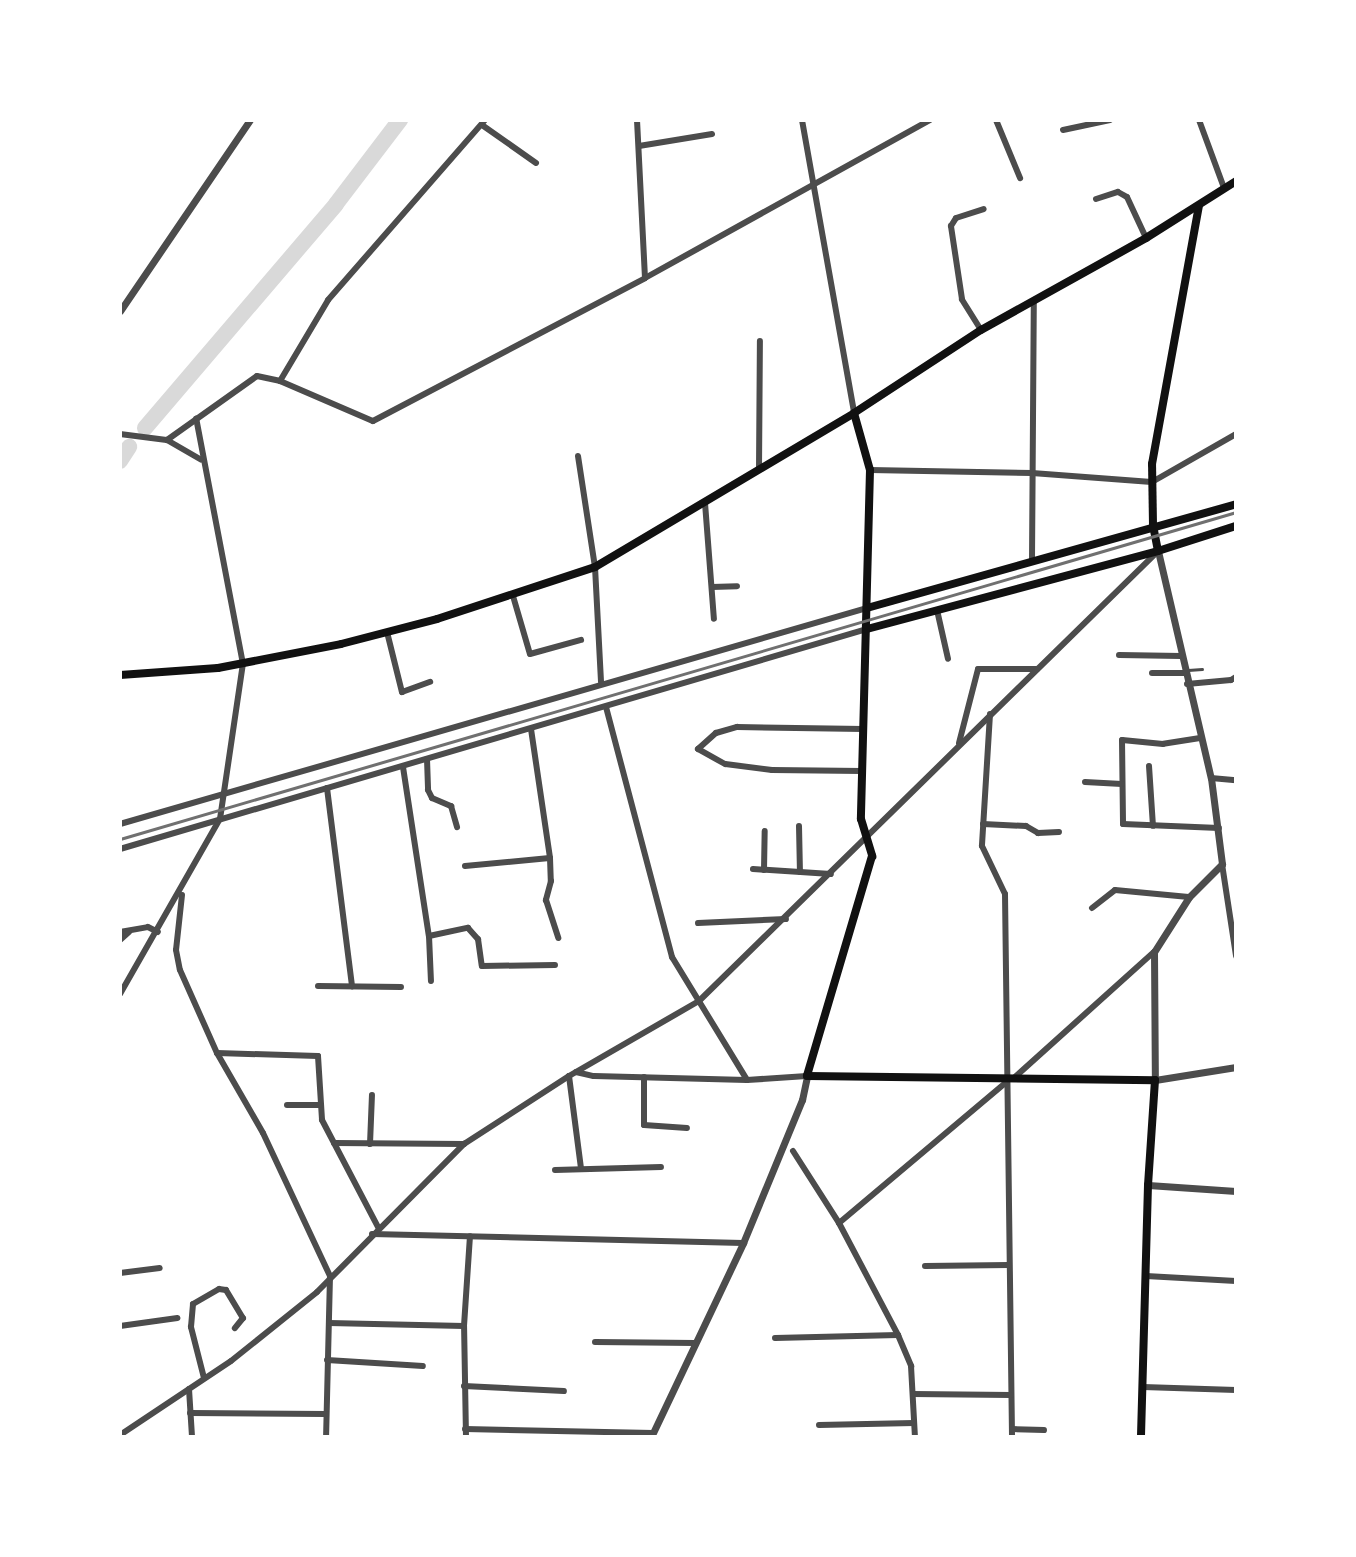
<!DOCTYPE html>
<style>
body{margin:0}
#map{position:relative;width:1356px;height:1557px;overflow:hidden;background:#fff;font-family:"Exo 2",sans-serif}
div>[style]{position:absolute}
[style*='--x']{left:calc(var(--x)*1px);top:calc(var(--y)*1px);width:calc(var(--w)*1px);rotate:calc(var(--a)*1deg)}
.river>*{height:16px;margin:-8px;padding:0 8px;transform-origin:8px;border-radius:8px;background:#d9d9d9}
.service>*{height:3px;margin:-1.5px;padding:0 1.5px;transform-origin:1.5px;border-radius:1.5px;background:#4c4c4c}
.minor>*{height:6px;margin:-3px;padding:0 3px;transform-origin:3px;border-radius:3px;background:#4c4c4c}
.tertiary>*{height:7px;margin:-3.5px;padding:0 3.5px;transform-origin:3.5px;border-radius:3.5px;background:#4c4c4c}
.secondary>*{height:8px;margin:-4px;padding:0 4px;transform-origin:4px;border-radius:4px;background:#111}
.rail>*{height:3px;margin:-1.5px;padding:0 1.5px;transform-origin:1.5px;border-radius:1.5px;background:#707070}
span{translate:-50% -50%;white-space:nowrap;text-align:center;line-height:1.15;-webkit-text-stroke:6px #fff;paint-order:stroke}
.frame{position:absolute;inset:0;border:122px solid #fff;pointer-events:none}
</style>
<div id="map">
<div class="river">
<div style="--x:145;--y:428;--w:294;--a:-49.5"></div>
<div style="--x:336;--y:204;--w:106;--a:-52.7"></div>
<div style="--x:120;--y:461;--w:17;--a:-57"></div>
</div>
<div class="service">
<div style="--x:1188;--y:670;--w:14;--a:-4"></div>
</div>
<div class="minor">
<div style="--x:637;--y:120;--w:158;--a:87.1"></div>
<div style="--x:802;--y:120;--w:298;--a:79.9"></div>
<div style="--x:996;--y:120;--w:63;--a:67.5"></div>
<div style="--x:1199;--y:120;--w:72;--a:69.8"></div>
<div style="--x:482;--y:125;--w:66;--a:35.1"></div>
<div style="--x:1063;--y:130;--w:48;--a:-12"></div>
<div style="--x:639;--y:146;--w:74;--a:-9.3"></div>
<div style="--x:1096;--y:199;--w:23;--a:-18"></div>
<div style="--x:1118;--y:192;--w:10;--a:29"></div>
<div style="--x:1127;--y:197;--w:45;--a:65.1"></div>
<div style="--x:981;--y:330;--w:36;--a:-122"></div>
<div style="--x:962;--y:299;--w:74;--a:-98.6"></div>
<div style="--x:951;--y:226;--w:9;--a:-58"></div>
<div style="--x:956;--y:218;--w:29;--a:-18"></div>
<div style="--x:280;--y:381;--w:94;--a:-59.3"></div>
<div style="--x:328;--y:300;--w:239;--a:-48.9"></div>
<div style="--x:120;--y:434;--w:47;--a:7.3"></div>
<div style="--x:167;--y:440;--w:110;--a:-35.4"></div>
<div style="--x:257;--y:376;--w:24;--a:12"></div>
<div style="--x:280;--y:381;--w:101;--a:23.3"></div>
<div style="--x:373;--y:421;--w:307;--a:-27.7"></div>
<div style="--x:645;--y:278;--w:326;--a:-29"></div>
<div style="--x:167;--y:440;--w:39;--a:30"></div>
<div style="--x:578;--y:456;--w:112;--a:81.3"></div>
<div style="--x:595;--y:567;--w:115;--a:87"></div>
<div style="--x:759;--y:470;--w:129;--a:-89.6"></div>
<div style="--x:870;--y:470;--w:162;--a:1.1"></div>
<div style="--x:1032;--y:473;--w:120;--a:4.3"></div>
<div style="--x:1152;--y:482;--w:97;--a:-29.7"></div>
<div style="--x:705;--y:503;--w:116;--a:85.6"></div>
<div style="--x:1032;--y:560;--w:258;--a:-89.6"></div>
<div style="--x:712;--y:587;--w:25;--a:-2"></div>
<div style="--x:513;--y:596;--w:60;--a:73.7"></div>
<div style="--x:530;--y:654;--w:53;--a:-15.4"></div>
<div style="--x:937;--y:610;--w:50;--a:77.3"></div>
<div style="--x:387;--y:632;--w:62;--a:76"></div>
<div style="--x:402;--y:692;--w:30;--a:-20"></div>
<div style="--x:1119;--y:655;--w:62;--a:0.9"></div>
<div style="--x:1152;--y:673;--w:32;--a:0"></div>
<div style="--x:1187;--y:684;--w:44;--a:-5.2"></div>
<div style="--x:1231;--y:680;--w:6;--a:-31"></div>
<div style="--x:606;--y:707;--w:259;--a:75.2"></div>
<div style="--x:672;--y:957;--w:144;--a:58.6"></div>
<div style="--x:990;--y:714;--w:132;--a:93.5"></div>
<div style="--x:982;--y:846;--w:53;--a:64.4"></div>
<div style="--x:1005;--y:894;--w:543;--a:89.26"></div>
<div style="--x:531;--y:729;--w:130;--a:81.6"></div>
<div style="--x:550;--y:858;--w:23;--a:88"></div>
<div style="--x:551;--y:881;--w:20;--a:105"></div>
<div style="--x:546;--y:900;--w:40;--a:72"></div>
<div style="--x:1200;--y:738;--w:37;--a:171"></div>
<div style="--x:1163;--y:744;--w:41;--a:-174.4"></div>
<div style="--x:1122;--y:740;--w:84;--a:89.3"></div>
<div style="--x:1123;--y:824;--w:96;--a:2.4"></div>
<div style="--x:959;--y:743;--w:76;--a:-75.6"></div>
<div style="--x:978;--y:669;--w:59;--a:0"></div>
<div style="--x:427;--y:759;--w:31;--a:88"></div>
<div style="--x:428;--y:790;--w:9;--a:63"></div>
<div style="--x:432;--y:798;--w:21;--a:23"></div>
<div style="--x:451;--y:806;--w:22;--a:74"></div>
<div style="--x:1149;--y:766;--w:60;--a:86.2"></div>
<div style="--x:403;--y:767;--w:171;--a:81.3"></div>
<div style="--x:429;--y:936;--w:45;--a:87.5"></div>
<div style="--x:862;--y:771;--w:90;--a:-179.4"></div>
<div style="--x:772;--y:770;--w:47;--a:-172.7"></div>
<div style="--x:725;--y:764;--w:31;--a:-151"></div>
<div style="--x:698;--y:749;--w:24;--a:-42"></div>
<div style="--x:716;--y:733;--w:22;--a:-16"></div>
<div style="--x:737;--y:727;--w:126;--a:0.9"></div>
<div style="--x:1211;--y:778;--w:25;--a:5"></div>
<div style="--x:1085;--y:782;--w:37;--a:3"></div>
<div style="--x:327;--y:788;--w:200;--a:82.8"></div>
<div style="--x:120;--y:824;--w:778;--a:-16.13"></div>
<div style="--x:983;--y:824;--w:43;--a:2.7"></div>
<div style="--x:1026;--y:826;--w:14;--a:30"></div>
<div style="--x:1038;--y:833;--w:21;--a:-3"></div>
<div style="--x:799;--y:826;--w:46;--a:88.8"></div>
<div style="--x:120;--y:849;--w:779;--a:-16.41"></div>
<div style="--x:1222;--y:864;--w:93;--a:81.3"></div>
<div style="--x:465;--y:866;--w:85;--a:-5.4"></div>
<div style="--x:753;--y:869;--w:78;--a:3.7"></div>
<div style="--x:764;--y:870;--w:39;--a:-89"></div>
<div style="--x:182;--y:895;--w:55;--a:96.2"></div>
<div style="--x:176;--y:950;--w:20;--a:79"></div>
<div style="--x:180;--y:970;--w:91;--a:66"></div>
<div style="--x:217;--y:1053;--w:92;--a:60.1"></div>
<div style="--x:263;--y:1133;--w:158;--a:64.9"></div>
<div style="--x:330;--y:1276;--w:161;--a:91.4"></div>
<div style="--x:1092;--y:908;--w:29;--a:-38"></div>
<div style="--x:1115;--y:890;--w:74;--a:5.4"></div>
<div style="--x:698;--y:923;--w:88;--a:-2.6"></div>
<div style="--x:120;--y:932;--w:28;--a:-10"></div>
<div style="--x:148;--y:927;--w:11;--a:27"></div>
<div style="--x:429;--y:936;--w:40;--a:-12"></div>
<div style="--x:468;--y:928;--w:15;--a:48"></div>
<div style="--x:478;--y:939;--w:27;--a:82"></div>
<div style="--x:482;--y:966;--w:73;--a:-0.8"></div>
<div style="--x:120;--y:940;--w:12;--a:-42"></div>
<div style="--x:318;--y:986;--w:83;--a:0.7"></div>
<div style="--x:120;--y:994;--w:202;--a:-60.3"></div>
<div style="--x:220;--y:819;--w:157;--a:-81.6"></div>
<div style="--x:243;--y:664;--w:250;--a:-100.8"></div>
<div style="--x:217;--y:1053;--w:101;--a:1.7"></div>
<div style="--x:318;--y:1056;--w:64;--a:86.4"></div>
<div style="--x:322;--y:1120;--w:121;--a:62.4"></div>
<div style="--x:576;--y:1072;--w:18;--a:13"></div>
<div style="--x:594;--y:1076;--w:153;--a:1.5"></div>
<div style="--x:747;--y:1080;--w:60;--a:-3.8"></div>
<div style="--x:569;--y:1076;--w:93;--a:82.6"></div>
<div style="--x:644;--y:1077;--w:48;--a:90"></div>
<div style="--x:644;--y:1125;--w:43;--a:4"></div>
<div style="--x:1015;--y:1077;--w:187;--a:-42"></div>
<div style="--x:287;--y:1105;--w:32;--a:0"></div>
<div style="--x:334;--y:1143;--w:130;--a:0.4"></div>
<div style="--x:370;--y:1144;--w:49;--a:-87.7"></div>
<div style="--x:793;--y:1151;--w:85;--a:57.4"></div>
<div style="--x:839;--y:1223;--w:127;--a:62.2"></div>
<div style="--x:898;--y:1335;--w:34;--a:67"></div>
<div style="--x:911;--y:1366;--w:71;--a:86.8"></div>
<div style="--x:555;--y:1170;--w:106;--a:-1.6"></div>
<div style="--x:839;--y:1223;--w:217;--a:-40.1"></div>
<div style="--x:372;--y:1234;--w:371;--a:1.4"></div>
<div style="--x:925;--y:1266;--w:84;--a:-0.7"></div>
<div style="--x:120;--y:1273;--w:40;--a:-7.1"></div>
<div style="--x:1146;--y:1276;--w:90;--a:3.2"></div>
<div style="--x:329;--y:1323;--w:135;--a:1.3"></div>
<div style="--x:120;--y:1326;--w:58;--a:-8"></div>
<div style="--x:775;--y:1338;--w:123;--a:-1.4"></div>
<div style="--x:595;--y:1342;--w:100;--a:0.6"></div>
<div style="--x:327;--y:1360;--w:96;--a:3.6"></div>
<div style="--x:204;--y:1378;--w:53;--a:-104.3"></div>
<div style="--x:191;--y:1327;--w:23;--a:-85"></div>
<div style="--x:193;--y:1304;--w:30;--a:-30"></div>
<div style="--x:219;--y:1289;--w:7;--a:8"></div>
<div style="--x:226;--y:1290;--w:33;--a:59"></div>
<div style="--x:243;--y:1318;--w:13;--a:129"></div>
<div style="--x:464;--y:1386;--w:100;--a:2.9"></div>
<div style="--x:1143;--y:1387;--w:93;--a:1.8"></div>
<div style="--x:189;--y:1389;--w:48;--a:86.4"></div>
<div style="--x:913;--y:1394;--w:98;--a:0.6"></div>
<div style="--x:190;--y:1413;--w:136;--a:0.4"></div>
<div style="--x:819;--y:1425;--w:95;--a:-1.2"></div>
<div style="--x:465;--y:1429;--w:188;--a:1.2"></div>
<div style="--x:1012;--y:1429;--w:32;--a:2"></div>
<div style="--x:120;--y:1435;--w:133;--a:-33.7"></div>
<div style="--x:231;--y:1361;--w:110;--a:-38.7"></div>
<div style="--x:317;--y:1292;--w:209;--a:-45.2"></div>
<div style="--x:464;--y:1144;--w:125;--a:-32.9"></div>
<div style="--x:569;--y:1076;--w:150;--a:-30"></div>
<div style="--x:699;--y:1001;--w:641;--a:-44.43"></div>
<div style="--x:466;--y:1437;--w:111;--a:-91"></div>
<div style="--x:464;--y:1326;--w:90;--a:-86.2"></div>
</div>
<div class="tertiary">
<div style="--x:120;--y:311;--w:231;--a:-55.8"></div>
<div style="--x:1158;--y:551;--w:233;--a:76.9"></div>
<div style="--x:1211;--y:778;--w:87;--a:82.7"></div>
<div style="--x:1222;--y:864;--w:47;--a:135"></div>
<div style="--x:1189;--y:897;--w:65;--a:122.5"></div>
<div style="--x:1154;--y:952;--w:128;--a:89.6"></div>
<div style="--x:1155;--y:1080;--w:82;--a:-9.1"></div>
<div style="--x:1148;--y:1185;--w:88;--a:3.9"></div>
<div style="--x:651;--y:1437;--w:215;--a:-64.6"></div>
<div style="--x:743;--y:1243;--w:155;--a:-67.6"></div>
<div style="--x:802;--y:1100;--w:25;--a:-78"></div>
</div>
<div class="secondary">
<div style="--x:854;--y:413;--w:59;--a:74.3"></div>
<div style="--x:870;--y:470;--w:349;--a:91.5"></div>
<div style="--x:861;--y:819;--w:39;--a:73"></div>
<div style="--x:872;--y:856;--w:229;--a:106.5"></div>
<div style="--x:807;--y:1076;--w:348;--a:0.7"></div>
<div style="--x:1155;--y:1080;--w:105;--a:93.8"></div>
<div style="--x:1148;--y:1185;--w:252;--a:91.6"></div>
<div style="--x:1158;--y:551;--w:26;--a:-101"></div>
<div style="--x:1153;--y:525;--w:61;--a:-90.9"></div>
<div style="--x:1152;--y:464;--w:262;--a:-79.7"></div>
<div style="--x:867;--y:608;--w:383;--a:-15.7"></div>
<div style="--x:867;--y:629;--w:301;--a:-15"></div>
<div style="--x:1158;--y:551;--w:82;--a:-17.8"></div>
<div style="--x:120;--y:675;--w:98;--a:-4.1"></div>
<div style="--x:218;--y:668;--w:125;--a:-11"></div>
<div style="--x:341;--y:644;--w:99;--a:-14.6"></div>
<div style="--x:437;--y:619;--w:166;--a:-18.2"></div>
<div style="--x:595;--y:567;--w:301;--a:-30.7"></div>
<div style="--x:854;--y:413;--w:152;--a:-33.2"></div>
<div style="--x:981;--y:330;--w:189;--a:-29.1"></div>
<div style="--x:1146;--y:238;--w:107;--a:-32.3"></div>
</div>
<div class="rail">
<div style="--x:120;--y:839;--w:1163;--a:-16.33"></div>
</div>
<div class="frame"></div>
</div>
